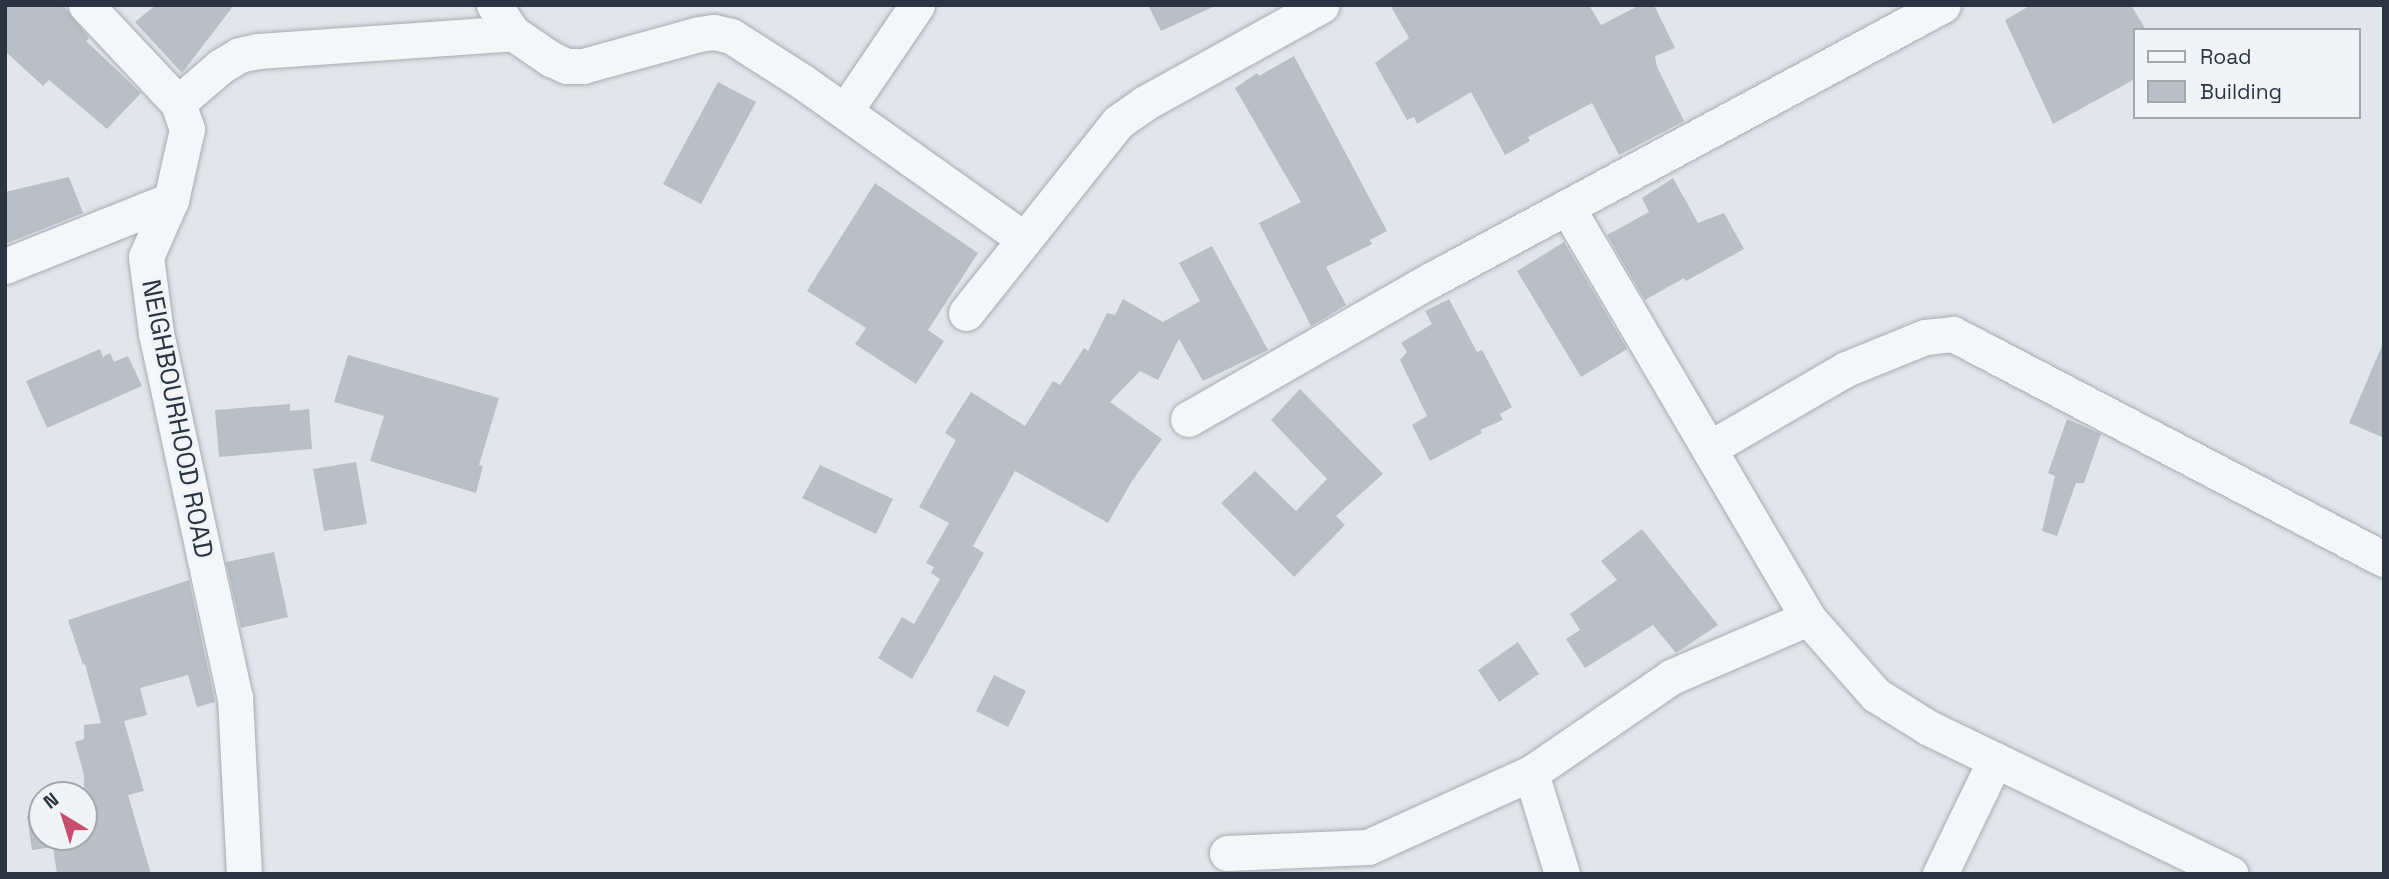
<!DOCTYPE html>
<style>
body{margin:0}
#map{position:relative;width:2389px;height:879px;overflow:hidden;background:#e2e6ea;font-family:"Space Grotesk",sans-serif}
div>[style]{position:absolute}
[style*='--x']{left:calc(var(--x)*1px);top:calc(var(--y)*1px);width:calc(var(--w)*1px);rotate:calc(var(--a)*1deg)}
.building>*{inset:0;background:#b9bfc6}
.roads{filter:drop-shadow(0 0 2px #a7adb4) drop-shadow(0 0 2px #a7adb4)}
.minor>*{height:35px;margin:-17.5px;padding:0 17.5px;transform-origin:17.5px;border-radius:17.5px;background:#f4f6f8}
span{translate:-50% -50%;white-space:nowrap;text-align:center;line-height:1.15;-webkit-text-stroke:6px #f1f4f7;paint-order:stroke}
.street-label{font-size:26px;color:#2b3541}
.frame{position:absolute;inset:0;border:7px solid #2b3541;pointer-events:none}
.legend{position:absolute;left:2133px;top:28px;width:228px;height:91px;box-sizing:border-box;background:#f1f4f7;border:2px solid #a2a8ae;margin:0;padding:9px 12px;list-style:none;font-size:21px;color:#2b3541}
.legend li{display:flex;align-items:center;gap:14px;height:35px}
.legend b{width:35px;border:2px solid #a2a8ae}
.north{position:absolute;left:28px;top:781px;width:70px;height:70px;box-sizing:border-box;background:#f1f4f7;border:2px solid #a2a8ae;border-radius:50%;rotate:322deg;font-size:19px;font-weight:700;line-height:28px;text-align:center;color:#2b3541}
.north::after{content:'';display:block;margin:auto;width:24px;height:32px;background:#c74e6c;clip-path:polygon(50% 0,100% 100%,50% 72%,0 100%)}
</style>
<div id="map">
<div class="building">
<div style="clip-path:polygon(5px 5px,63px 5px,89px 38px,86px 41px,141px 93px,107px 129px,49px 80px,43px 86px,5px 51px)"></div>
<div style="clip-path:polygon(156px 5px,234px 5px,182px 73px,135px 22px)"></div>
<div style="clip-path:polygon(1148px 5px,1217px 5px,1161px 31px)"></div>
<div style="clip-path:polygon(1390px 5px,1589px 5px,1601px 25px,1640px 5px,1654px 5px,1675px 48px,1655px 56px,1657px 67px,1684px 121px,1619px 155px,1592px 103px,1528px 137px,1530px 141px,1505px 155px,1471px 92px,1417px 124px,1414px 117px,1407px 120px,1375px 63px,1409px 38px)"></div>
<div style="clip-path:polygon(2031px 5px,2131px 5px,2146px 30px,2135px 30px,2135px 79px,2053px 124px,2005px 20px)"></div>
<div style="clip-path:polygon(1294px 56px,1387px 231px,1370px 240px,1372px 244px,1326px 267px,1346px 305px,1311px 326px,1259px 223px,1301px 202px,1235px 88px,1257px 73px,1259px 76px)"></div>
<div style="clip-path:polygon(718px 82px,756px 102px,701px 204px,663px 184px)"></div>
<div style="clip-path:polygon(69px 177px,83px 213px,5px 244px,5px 192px)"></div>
<div style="clip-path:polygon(1673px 178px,1698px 223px,1724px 213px,1744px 249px,1686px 281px,1684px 278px,1645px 300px,1607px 235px,1649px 212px,1642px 198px)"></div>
<div style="clip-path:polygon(875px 183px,978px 253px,928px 330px,944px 341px,916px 384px,855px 344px,866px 328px,807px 291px)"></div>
<div style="clip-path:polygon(1564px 242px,1627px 349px,1581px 377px,1517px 271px)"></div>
<div style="clip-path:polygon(1212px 246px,1268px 350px,1203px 381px,1179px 339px,1158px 380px,1140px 371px,1110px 402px,1162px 439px,1132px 481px,1108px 523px,1015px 471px,973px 546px,984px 553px,912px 679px,878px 658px,902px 617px,914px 624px,940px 579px,931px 573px,934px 567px,926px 563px,949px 523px,919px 507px,956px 440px,945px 433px,971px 392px,1025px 426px,1053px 381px,1060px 385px,1084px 348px,1088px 351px,1107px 313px,1115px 315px,1123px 299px,1163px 322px,1200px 301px,1179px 263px)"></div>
<div style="clip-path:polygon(1449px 299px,1477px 352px,1482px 350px,1512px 407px,1500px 414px,1503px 420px,1480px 430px,1482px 433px,1430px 461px,1412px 425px,1427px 416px,1400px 360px,1407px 352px,1401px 343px,1432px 324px,1425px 311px)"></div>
<div style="clip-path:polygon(2384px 341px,2384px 438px,2349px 423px)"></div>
<div style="clip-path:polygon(100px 349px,103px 357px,110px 353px,114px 362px,128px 356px,142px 386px,47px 428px,26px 381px)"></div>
<div style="clip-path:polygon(348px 355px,499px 398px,479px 465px,483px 466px,476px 493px,370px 461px,384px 416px,334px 402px)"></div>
<div style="clip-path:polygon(1300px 389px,1383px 474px,1336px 516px,1345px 525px,1294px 577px,1221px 503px,1255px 471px,1296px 511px,1327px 479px,1271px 420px)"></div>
<div style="clip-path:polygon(290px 404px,290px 411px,309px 409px,312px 449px,219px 457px,215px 410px)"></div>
<div style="clip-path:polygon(2067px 419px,2101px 434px,2084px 483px,2076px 483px,2057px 536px,2042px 531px,2055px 476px,2048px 473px)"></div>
<div style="clip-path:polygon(356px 462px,367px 524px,324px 531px,313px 469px)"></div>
<div style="clip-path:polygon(820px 465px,893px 499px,876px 534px,802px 498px)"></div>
<div style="clip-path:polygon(1642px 529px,1718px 625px,1676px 653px,1653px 625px,1585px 668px,1566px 639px,1580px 630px,1570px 614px,1617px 580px,1601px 561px)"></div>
<div style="clip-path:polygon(274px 552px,288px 617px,241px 628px,226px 562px)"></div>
<div style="clip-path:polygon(189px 580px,215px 702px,197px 707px,188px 675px,140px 688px,147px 715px,124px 721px,144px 791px,128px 795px,151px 874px,57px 874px,53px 847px,32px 850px,27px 816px,42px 813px,42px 837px,84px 837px,84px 775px,75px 742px,84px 739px,84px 725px,101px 723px,85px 664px,83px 665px,68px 620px)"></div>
<div style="clip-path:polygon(1518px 642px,1539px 674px,1499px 702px,1478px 670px)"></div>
<div style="clip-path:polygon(994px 675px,1026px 691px,1008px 727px,976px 711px)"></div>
</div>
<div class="roads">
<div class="minor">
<div style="--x:86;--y:5;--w:134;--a:46.8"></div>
<div style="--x:178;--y:103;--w:28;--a:71"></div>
<div style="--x:187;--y:129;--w:73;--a:102.7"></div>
<div style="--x:171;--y:200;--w:62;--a:113.7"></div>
<div style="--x:146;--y:257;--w:77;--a:82.5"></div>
<div style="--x:156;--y:333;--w:372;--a:77.8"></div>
<div style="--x:235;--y:697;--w:177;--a:87.1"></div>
<div style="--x:494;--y:5;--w:34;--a:56"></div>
<div style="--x:513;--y:33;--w:46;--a:34.4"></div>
<div style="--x:551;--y:59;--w:17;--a:24"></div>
<div style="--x:567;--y:66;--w:16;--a:0"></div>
<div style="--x:583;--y:66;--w:120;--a:-15.4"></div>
<div style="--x:699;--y:34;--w:15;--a:-8"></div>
<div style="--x:714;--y:32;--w:17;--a:13"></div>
<div style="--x:731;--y:36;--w:85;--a:32.6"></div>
<div style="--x:803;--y:82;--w:271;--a:35.4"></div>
<div style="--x:178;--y:103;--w:57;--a:-40.7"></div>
<div style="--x:221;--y:66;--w:21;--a:-31"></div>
<div style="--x:239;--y:55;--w:19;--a:-12"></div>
<div style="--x:258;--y:51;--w:256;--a:-4"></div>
<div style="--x:845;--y:111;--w:128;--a:-55.8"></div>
<div style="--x:1567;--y:207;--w:476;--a:59.6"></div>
<div style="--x:1808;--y:618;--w:103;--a:48.6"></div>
<div style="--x:1876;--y:695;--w:62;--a:31.9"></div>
<div style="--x:1929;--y:728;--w:335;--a:25.8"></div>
<div style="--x:5;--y:266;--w:179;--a:-21.7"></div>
<div style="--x:966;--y:313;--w:244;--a:-51.5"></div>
<div style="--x:1118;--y:122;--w:33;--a:-35"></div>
<div style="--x:1145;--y:103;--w:202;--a:-29"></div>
<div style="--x:1188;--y:419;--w:280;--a:-29.8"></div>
<div style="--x:1431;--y:280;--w:581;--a:-28.24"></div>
<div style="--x:1710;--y:448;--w:157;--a:-30.2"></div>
<div style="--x:1846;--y:369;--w:85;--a:-22.1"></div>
<div style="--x:1925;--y:337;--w:28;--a:-6"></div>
<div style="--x:1953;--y:334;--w:486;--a:27.6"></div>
<div style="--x:1531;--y:773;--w:106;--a:72.9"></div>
<div style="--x:1227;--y:853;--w:141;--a:-2.4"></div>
<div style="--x:1368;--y:847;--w:179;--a:-24.4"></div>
<div style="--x:1531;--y:773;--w:170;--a:-34.4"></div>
<div style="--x:1671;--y:677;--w:149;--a:-23.3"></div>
<div style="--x:1940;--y:874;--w:127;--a:-64.2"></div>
</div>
</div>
<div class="street-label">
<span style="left:177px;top:419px;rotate:79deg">NEIGHBOURHOOD ROAD</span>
</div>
<div class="frame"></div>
<ul class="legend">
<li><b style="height:9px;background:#f4f6f8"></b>Road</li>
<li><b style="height:19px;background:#b9bfc6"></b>Building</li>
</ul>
<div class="north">N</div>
</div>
